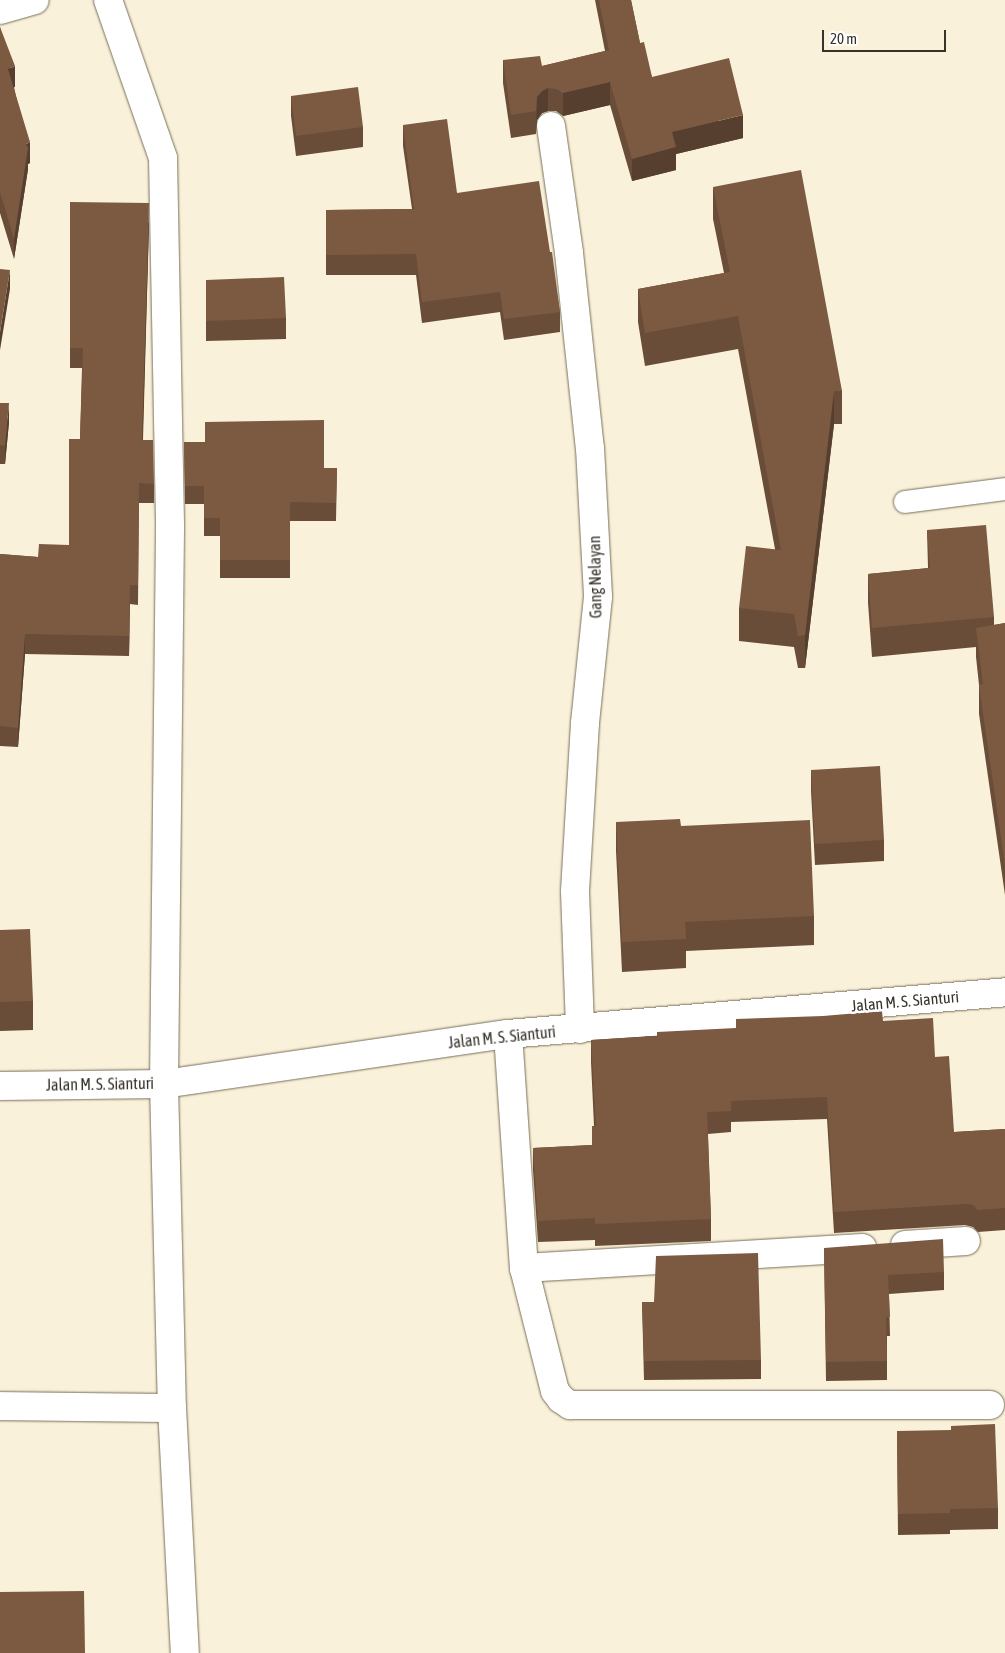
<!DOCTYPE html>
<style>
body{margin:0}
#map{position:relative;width:1005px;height:1653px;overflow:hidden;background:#faf1da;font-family:"Asap Condensed",sans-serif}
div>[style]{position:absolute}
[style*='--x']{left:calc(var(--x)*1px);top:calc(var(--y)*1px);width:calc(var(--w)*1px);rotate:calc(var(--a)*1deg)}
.roads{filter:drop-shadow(0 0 1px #776f5b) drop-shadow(0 0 1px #776f5b)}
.service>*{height:22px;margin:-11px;padding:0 11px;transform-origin:11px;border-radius:11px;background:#fff}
.minor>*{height:28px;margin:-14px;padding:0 14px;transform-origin:14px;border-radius:14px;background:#fff}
.tertiary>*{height:28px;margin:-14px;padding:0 14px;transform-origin:14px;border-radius:14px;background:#fff}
.trunk>*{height:28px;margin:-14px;padding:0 14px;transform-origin:14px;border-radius:14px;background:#fff}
.wall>*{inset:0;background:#6a4d38}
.shaded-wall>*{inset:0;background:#563f2e}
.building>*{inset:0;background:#7b5a41}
span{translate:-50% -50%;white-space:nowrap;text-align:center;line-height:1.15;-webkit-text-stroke:5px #fff;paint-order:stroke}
.street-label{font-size:16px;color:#37332b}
.scale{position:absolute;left:822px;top:30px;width:124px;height:22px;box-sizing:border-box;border:2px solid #37332b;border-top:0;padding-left:6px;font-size:15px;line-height:18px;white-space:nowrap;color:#37332b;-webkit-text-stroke:4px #fff;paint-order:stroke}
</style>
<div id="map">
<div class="roads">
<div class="service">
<div style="--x:905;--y:502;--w:101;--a:-7.4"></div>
</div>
<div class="minor">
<div style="--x:108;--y:0;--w:167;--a:70.8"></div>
<div style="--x:163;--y:158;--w:371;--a:88.9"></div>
<div style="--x:170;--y:529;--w:555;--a:90.62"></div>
<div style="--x:164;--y:1084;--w:324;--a:88.6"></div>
<div style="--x:172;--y:1408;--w:245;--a:87"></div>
<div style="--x:551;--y:126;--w:128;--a:81.9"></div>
<div style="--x:569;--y:253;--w:196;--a:83.9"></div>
<div style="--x:590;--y:448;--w:149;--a:86.9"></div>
<div style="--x:598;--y:597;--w:127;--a:95.9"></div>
<div style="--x:585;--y:723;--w:168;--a:93.4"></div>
<div style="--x:575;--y:891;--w:138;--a:87.9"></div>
<div style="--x:508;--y:1034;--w:235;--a:86.1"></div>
<div style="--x:524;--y:1268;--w:127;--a:75.9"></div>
<div style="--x:555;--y:1391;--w:10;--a:53"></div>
<div style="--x:561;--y:1399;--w:11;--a:34"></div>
<div style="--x:570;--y:1405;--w:420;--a:0"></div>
<div style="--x:905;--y:1245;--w:61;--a:-3.8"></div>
<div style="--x:524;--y:1268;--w:339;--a:-3.4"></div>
<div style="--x:0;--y:1406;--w:172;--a:0.7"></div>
</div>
<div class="tertiary">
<div style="--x:0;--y:1086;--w:164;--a:-0.7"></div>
<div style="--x:164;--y:1084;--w:348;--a:-8.3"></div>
<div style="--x:508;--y:1034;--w:499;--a:-4.8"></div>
</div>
<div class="trunk">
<div style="--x:0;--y:10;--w:36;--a:-16"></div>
</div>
</div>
<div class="wall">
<div style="clip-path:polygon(595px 0,631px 0,640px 43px,652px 77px,743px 138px,676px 154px,676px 170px,632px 181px,610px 105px,563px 116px,556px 111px,548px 111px,542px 113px,537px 120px,536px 134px,511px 138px,503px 83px,503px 60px,542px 66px,605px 51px)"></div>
<div style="clip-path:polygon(0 27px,15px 87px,14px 87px,30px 163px,28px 164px,28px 169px,14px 259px,0 213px)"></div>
<div style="clip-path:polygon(291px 96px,363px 127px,363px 147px,296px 156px,291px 116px)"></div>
<div style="clip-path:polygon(403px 125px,457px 193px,550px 252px,560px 312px,560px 332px,504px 340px,500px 312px,422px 323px,416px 275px,326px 275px,326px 210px,412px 209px,403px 146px)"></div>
<div style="clip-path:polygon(713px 187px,842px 391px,842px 424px,834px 424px,805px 668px,798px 668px,794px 647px,739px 641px,739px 608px,775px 549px,738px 349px,645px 366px,638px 322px,638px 289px,724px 273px,713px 219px)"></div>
<div style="clip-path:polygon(70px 202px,149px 223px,143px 440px,154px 484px,154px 503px,139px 503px,138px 605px,130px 604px,129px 656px,25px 654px,18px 747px,0 746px,0 554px,38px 557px,69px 545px,80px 439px,82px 368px,70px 368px)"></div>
<div style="clip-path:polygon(206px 280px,286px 318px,286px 339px,206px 341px)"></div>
<div style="clip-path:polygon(0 403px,9px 422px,5px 464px,0 464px)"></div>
<div style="clip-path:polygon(184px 442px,324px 468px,337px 468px,336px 521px,290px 521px,290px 578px,220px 578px,220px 536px,204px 536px,204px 504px,185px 504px)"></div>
<div style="clip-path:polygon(927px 530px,994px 617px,994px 625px,1005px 623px,1005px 895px,979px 714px,979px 685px,976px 657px,976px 647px,872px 657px,868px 603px,868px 574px,928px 568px)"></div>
<div style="clip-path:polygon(811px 770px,884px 840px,884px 861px,815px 865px,811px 791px)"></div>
<div style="clip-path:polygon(616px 822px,681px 826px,814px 916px,814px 945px,686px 951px,686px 968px,622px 972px,616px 851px)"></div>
<div style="clip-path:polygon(0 930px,33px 1001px,33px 1030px,0 1031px)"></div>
<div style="clip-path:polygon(883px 1021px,935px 1057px,954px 1132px,1005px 1129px,1005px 1230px,978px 1232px,973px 1227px,965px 1225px,834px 1233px,827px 1119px,731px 1122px,731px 1132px,708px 1134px,711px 1219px,711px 1241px,595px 1246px,595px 1240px,538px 1242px,533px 1170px,533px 1148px,592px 1145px,592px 1126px,594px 1126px,591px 1062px,591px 1040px)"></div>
<div style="clip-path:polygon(824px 1248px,944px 1272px,944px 1290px,889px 1294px,890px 1336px,887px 1336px,887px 1380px,826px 1381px)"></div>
<div style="clip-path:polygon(642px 1302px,761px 1360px,761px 1379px,644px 1380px)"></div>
<div style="clip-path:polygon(897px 1431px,998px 1508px,998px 1529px,950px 1530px,950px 1534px,898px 1535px)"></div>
</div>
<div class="shaded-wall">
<div style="clip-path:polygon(15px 66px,15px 87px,8px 89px,8px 69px)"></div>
<div style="clip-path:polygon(610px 82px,610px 105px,563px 116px,563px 93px)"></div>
<div style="clip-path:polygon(548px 88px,548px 111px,542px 113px,537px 120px,536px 134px,537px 97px,542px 91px)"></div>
<div style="clip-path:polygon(743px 115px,743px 138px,676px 154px,676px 170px,632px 181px,632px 159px,672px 132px)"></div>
<div style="clip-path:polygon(30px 142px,30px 163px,28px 164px,28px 169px,14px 259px,14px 239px,26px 144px)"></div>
<div style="clip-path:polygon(149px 203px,149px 223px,142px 459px,142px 440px)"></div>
<div style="clip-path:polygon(10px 270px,10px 289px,0 350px,0 332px)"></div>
<div style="clip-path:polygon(834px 391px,834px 424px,805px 668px,805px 635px)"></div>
<div style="clip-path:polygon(9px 403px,9px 422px,5px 464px,5px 446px)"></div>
<div style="clip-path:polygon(130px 585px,130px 604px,129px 656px,129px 636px)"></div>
<div style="clip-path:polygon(25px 634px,25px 654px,18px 747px,18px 728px)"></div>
</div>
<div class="building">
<div style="clip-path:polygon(599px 0,631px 0,640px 43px,644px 42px,652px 77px,729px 58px,743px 115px,672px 132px,676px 147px,632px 159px,610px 82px,563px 93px,556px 89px,548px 88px,542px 91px,537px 97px,536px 111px,511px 115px,503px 60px,540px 56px,542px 66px,609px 50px)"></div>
<div style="clip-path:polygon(0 27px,15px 66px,8px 69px,30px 142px,26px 144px,28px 148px,14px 239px,0 192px)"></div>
<div style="clip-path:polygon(358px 87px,363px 127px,296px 136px,291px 96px)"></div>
<div style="clip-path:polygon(447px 119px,457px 193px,539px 181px,550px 252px,552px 252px,560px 312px,504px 319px,500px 292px,422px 302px,416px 254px,326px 255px,326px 210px,414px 209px,403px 125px)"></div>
<div style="clip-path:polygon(801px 170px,842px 391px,834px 391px,805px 635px,798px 636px,794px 614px,739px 608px,746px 546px,781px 550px,738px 316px,645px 333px,638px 289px,730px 272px,713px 187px)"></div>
<div style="clip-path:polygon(70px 202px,149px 203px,142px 440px,153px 440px,154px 484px,139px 483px,138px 585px,130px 585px,129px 636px,25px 634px,18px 728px,0 726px,0 554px,38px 557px,39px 544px,69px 545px,69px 439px,80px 439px,83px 348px,70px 348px)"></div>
<div style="clip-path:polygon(0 269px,10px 270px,0 332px)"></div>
<div style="clip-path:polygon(284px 277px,286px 318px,206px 321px,206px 280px)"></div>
<div style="clip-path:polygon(0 403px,9px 403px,5px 446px,0 445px)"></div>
<div style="clip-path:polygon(324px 420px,324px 468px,337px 468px,336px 503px,290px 502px,290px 560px,220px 560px,220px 518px,204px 518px,204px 486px,185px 486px,184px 442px,205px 442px,205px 422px)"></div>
<div style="clip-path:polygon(986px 525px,994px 617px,872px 628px,868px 574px,930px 568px,927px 530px)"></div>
<div style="clip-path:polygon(1005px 623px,1005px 866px,979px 685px,983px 684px,976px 628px)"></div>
<div style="clip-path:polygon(880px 766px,884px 840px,815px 844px,811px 770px)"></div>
<div style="clip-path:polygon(680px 819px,681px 826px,810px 820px,814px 916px,685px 922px,686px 939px,622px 942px,616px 822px)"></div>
<div style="clip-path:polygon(30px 929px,33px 1001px,0 1002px,0 930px)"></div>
<div style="clip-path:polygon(882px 1011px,883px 1021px,933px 1018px,935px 1057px,949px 1056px,954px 1132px,1005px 1129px,1005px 1208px,978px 1210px,973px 1205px,965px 1204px,834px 1212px,827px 1097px,731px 1101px,731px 1111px,707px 1112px,711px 1219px,595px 1224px,595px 1218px,538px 1221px,533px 1148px,592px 1145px,592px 1126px,596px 1126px,591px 1040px,657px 1036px,657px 1032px,736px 1028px,736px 1019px,823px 1016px)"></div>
<div style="clip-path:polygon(943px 1239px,944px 1272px,888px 1275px,890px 1317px,886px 1317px,887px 1361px,826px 1362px,824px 1248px)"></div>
<div style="clip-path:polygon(758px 1253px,761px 1360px,644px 1361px,642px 1302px,654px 1302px,656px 1256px)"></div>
<div style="clip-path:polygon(995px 1424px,998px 1508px,950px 1509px,950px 1513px,898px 1514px,897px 1431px,951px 1430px,951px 1426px)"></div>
<div style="clip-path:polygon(84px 1591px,85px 1653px,0 1653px,0 1592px)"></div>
</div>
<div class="street-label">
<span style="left:595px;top:577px;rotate:-91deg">Gang Nelayan</span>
<span style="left:905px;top:1001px;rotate:-5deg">Jalan M. S. Sianturi</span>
<span style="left:502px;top:1037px;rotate:-6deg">Jalan M. S. Sianturi</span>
<span style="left:100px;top:1084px;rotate:-1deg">Jalan M. S. Sianturi</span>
</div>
<div class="scale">20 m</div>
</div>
